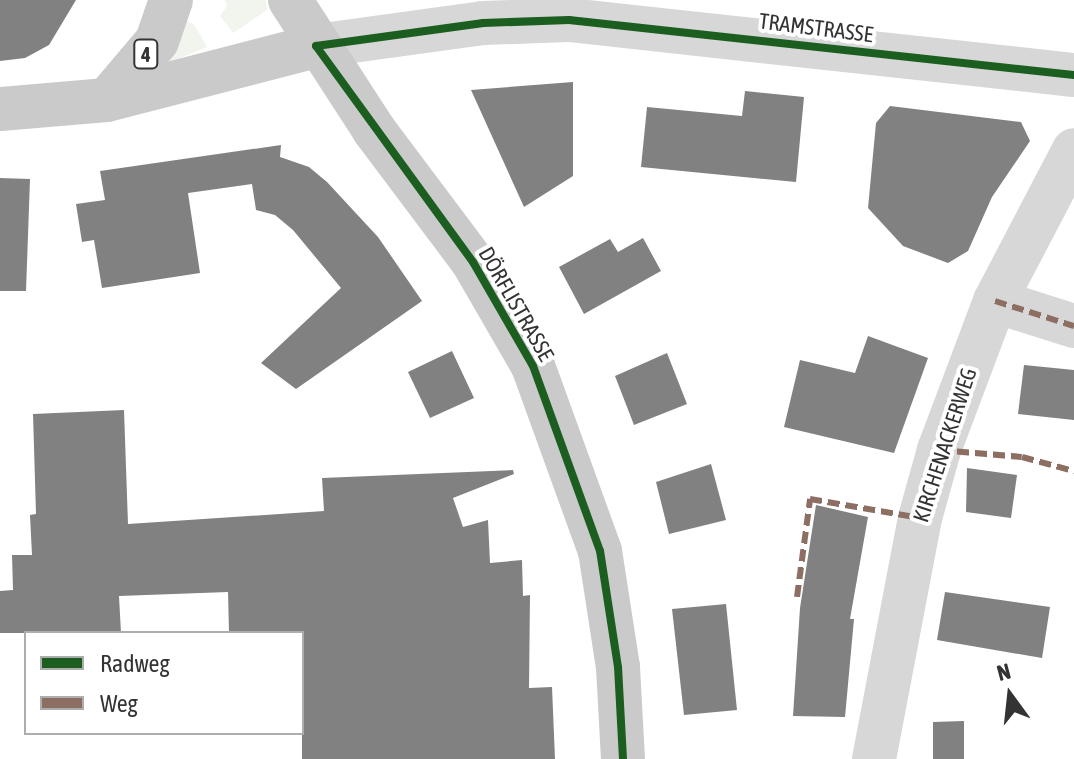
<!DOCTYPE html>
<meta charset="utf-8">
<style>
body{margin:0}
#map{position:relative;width:1074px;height:759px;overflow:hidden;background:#fff;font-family:"Asap Condensed",sans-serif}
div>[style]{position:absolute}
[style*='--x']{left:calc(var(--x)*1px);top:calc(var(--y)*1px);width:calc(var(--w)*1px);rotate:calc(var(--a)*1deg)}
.green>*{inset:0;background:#f1f5ed}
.building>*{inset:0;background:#818181}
.minor>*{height:44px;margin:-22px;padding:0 22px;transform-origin:22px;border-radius:22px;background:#d7d7d7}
.major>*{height:44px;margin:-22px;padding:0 22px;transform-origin:22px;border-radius:22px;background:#cacaca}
.quiet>*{height:6px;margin-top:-3px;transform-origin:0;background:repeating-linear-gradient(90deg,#8d6e63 0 12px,transparent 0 18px)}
.cycleway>*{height:8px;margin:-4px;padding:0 4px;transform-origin:4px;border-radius:4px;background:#1b5e20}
span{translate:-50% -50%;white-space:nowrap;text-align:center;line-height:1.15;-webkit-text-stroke:8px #fff;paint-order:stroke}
.shield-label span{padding:2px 6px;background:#fff;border:2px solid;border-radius:6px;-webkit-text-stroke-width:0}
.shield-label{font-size:20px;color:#333;font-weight:700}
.street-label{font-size:22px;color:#333}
.legend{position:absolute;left:24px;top:631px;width:280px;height:104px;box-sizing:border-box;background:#fff;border:2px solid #adadad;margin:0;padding:10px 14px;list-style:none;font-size:24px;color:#333}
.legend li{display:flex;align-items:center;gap:16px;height:40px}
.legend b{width:40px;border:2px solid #adadad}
.north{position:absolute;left:970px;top:655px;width:80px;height:80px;-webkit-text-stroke:6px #fff;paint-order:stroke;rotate:345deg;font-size:22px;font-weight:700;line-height:32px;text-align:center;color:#333}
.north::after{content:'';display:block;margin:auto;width:28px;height:36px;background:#333;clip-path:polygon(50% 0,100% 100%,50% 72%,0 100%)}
</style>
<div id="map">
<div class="green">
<div style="clip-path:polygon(225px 0,266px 0,267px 10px,233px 33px,220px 16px,227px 6px)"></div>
<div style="clip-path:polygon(180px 19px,194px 24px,207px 47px,165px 64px)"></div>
</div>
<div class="building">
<div style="clip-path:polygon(0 0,76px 0,49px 45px,25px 58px,0 61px)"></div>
<div style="clip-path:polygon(573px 82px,573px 176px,524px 207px,471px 90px)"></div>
<div style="clip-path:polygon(745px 91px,804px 97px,796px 182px,641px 167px,647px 107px,742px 116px)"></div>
<div style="clip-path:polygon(890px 106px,1021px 122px,1030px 141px,992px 197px,968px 251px,948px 263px,903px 246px,868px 208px,876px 123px)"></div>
<div style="clip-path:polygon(281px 145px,280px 157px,309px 167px,327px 182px,378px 237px,422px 301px,296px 389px,261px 363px,341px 288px,293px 230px,275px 215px,256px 210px,252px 184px,188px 193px,200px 273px,102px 288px,94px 240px,82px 242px,76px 204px,105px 200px,100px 171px)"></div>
<div style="clip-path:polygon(0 178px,30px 179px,26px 291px,0 291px)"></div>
<div style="clip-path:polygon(643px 238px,661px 271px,584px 314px,559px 267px,610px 239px,618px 252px)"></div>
<div style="clip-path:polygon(868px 336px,928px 358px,894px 453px,784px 427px,800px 360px,855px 373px)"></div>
<div style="clip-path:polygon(452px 351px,474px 398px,430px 418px,408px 372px)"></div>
<div style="clip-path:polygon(667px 353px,687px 404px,634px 425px,615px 376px)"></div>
<div style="clip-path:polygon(1024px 365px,1074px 370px,1074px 420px,1018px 414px)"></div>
<div style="clip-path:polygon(124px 410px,128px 524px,324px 511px,322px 478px,513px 470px,514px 474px,453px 498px,463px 527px,488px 520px,490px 563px,522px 560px,523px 596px,530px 595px,529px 688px,552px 687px,555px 759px,302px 759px,302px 633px,229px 633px,228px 592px,119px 596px,121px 633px,0 633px,0 591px,13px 590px,12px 555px,32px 555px,30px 515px,36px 514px,33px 414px)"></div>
<div style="clip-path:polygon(711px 464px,726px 520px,669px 534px,656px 482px)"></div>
<div style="clip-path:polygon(967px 468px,1017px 475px,1011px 518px,966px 512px)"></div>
<div style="clip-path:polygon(816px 505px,868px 517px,850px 619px,854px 619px,845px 717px,793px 716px,800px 608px)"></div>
<div style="clip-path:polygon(945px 592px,1050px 607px,1042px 658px,937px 640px)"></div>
<div style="clip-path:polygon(726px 604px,737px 710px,684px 715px,672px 609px)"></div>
<div style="clip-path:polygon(964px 721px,964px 759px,933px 759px,933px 722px)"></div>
</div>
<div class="minor">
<div style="--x:316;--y:46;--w:169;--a:-7.8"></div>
<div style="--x:483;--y:23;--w:86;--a:-2"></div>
<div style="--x:569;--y:20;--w:508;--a:6.22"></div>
<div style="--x:995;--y:301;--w:83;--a:17.6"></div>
<div style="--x:874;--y:759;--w:245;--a:-79.2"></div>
<div style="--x:920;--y:518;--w:71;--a:-74.4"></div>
<div style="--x:939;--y:450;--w:159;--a:-69.4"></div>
<div style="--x:995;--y:301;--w:170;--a:-62.4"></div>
</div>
<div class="major">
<div style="--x:290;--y:0;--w:155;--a:57.1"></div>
<div style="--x:374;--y:130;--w:165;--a:53.1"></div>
<div style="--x:473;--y:262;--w:120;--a:60"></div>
<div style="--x:533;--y:366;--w:197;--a:70.1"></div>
<div style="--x:600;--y:551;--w:117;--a:81.2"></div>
<div style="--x:618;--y:667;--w:92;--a:86.9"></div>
<div style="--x:107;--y:100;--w:77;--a:-49.7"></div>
<div style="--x:157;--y:41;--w:43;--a:-71.1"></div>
<div style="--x:0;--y:109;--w:107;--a:-4.8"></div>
<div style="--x:107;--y:100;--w:216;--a:-14.5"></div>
</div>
<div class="quiet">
<div style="--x:995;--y:301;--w:83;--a:17.6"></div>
<div style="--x:939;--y:450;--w:83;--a:4.8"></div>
<div style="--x:1022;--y:457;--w:54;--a:15.1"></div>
<div style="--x:797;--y:597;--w:99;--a:-82.4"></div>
<div style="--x:810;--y:499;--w:112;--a:9.8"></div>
</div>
<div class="cycleway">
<div style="--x:623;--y:759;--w:92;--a:-93.1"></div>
<div style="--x:618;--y:667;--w:117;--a:-98.8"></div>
<div style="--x:600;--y:551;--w:197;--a:-109.9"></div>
<div style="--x:533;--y:366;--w:120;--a:-120"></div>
<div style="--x:473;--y:262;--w:267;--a:-126"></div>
<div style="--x:316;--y:46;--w:169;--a:-7.8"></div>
<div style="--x:483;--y:23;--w:86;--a:-2"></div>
<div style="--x:569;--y:20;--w:508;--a:6.22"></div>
</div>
<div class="shield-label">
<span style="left:146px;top:54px">4</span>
</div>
<div class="street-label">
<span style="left:816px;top:28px;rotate:7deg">TRAMSTRASSE</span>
<span style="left:516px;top:304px;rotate:60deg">DÖRFLISTRASSE</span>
<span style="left:945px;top:445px;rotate:-72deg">KIRCHENACKERWEG</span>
</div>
<ul class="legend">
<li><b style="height:10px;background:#1b5e20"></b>Radweg</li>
<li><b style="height:10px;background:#8d6e63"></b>Weg</li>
</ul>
<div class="north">N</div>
</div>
